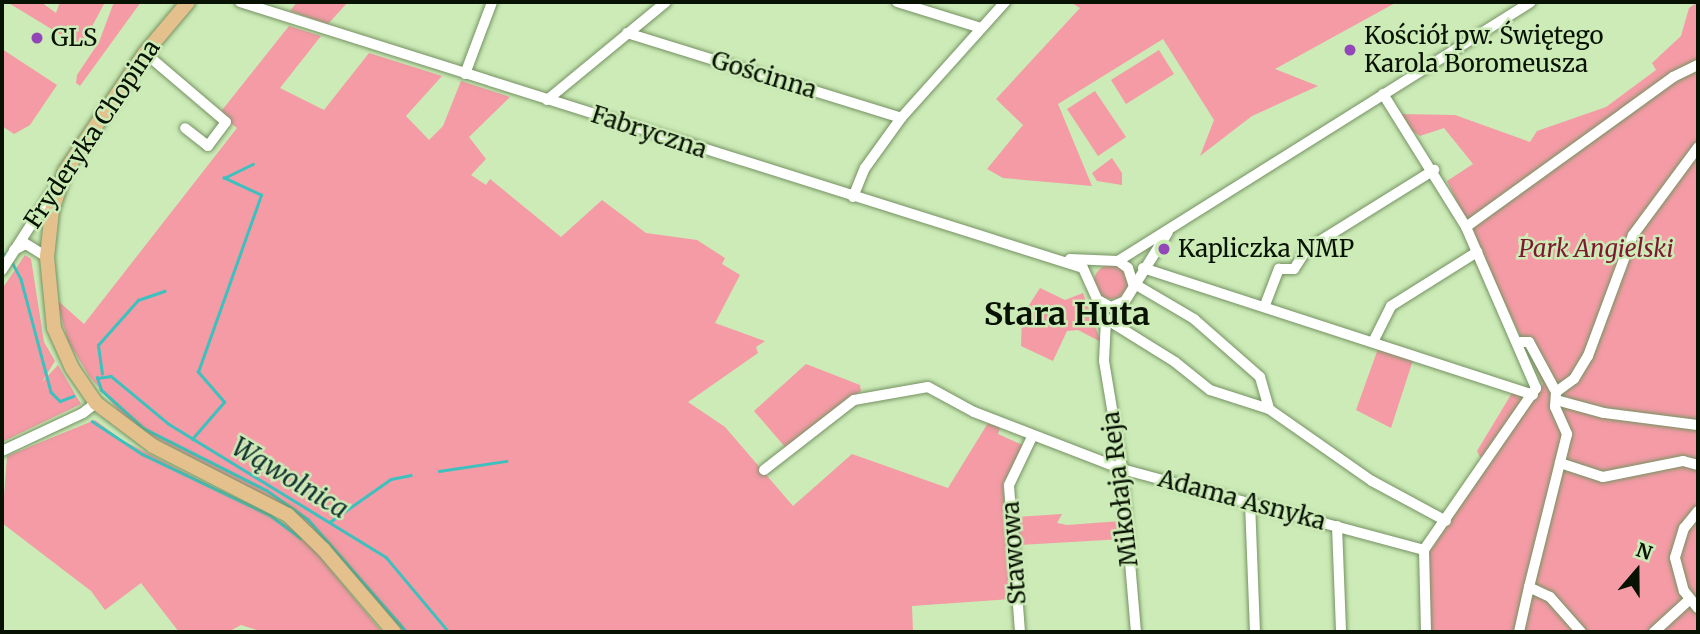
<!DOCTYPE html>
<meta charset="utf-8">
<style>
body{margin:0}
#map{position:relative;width:1700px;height:634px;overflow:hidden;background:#ccebb7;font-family:Merriweather,serif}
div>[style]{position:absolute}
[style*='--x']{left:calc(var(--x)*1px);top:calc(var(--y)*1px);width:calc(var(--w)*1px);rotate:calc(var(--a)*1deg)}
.green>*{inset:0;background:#f49ba5}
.round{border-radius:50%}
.stream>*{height:2.5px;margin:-1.25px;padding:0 1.25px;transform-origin:1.25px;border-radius:1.25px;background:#3cc1be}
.roads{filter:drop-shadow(0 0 2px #759262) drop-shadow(0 0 2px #759262)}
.minor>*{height:10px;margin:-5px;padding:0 5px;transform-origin:5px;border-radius:5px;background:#fff}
.major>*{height:14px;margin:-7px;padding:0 7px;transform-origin:7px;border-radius:7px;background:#e4c08c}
.dots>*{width:19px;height:19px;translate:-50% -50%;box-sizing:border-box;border:4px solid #ccebb7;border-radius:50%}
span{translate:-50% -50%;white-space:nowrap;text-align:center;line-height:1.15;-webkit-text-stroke:5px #ccebb7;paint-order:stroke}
.poi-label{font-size:24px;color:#081202}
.left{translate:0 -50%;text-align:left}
.street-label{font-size:24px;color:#081202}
.park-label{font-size:24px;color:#7e1830;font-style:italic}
.water-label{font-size:26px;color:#163231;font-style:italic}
.district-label{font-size:32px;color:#081202;font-weight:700}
.frame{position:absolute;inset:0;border:4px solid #081202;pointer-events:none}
.north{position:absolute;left:1602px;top:536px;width:70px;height:70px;-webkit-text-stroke:5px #ccebb7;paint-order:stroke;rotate:20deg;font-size:19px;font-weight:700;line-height:28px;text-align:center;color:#081202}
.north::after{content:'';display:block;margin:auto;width:24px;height:32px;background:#081202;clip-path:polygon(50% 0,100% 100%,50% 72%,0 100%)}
</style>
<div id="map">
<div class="green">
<div style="clip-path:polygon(7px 2px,41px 2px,56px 13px,60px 2px,104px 4px,81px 47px)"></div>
<div style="clip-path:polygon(114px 2px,141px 2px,80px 86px,76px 83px,77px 75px,99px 42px)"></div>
<div style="clip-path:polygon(297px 2px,348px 2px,328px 24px,290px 11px)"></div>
<div style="clip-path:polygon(1070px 2px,1397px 2px,1275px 69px,1318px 86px,1252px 116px,1200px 156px,1214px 120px,1163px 39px,1058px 104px,1092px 186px,1003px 178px,987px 169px,1023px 125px,996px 99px,1080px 8px)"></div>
<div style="clip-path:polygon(1698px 2px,1698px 632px,1430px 632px,1428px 554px,1543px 384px,1447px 181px,1473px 164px,1444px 128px,1420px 136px,1405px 126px,1399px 114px,1455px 115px,1530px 142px,1537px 131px,1606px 107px,1656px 70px,1652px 63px,1681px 36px,1689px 8px)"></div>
<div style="clip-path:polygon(289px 26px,321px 36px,280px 88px,324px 110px,369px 53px,442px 76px,406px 116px,429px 140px,443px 126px,461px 81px,510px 97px,469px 137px,486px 159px,471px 175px,486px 185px,490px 179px,561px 237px,602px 200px,646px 233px,697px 240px,725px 258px,722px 264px,740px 275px,715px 323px,765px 341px,756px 347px,758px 353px,688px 402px,725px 427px,793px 506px,852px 454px,948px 488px,988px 423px,1000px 428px,998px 434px,1025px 446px,1003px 483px,1011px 599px,912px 606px,913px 632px,403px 632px,293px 511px,147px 434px,119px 411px,89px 376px,68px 341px,56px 299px,84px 324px,237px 128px,219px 114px)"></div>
<div style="clip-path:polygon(2px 49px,57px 85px,30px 125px,14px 134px,2px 126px)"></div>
<div style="clip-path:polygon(1159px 50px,1174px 74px,1126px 104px,1111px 80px)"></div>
<div style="clip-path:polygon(1095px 91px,1126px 137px,1098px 156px,1067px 109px)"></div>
<div style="clip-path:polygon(1112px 158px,1122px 173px,1122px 185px,1097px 181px,1092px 173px)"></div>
<div style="clip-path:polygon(25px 255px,31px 259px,44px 342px,55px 361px,42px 382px,58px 365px,81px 404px,2px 442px,2px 289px)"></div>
<div class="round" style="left:1094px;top:265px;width:34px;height:34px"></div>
<div style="clip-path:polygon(1040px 288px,1065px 300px,1083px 293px,1101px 342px,1078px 330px,1067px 331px,1053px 361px,1021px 346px,1022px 316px)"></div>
<div style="clip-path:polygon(1379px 346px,1413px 360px,1391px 428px,1356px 410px)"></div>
<div style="clip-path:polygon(806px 364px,860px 385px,861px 391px,786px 448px,754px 411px)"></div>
<div style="clip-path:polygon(1512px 393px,1525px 399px,1487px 456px,1480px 457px,1477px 451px)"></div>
<div style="clip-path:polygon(95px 420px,122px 440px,289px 526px,311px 546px,382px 632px,263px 632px,241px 625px,228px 632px,179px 632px,141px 583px,105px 610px,91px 591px,2px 523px,7px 456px)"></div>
<div style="clip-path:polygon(1062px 514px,1057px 523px,1067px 525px,1121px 521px,1123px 539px,1019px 545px,1016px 517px)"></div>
</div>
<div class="stream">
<div style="--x:2;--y:252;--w:7;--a:45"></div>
<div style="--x:12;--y:262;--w:19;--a:62"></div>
<div style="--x:21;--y:279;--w:117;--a:75.1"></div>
<div style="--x:51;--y:392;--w:13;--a:45"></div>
<div style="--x:60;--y:401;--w:14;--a:-21"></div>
<div style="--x:102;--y:374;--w:29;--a:-98"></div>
<div style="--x:98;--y:345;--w:60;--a:-48.4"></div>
<div style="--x:138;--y:300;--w:28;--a:-19"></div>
<div style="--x:92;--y:421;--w:60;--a:33.4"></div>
<div style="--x:142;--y:454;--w:142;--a:25.5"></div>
<div style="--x:270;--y:515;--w:38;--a:37"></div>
<div style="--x:192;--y:439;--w:49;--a:-49.1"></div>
<div style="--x:224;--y:402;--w:40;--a:-131"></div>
<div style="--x:198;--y:372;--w:188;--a:-70.4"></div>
<div style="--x:261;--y:195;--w:41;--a:-155.3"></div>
<div style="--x:224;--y:178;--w:32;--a:-26"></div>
<div style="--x:439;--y:471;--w:68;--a:-8.5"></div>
<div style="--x:331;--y:521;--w:73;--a:-35"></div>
<div style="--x:391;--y:479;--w:20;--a:-11"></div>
<div style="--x:406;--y:632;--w:149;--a:-131.2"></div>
<div style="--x:308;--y:520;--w:50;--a:-144.7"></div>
<div style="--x:267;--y:491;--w:138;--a:-153.2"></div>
<div style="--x:144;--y:429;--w:58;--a:-137.8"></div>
<div style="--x:101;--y:390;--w:13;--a:-108"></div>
<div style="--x:97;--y:378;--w:14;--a:-8"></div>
<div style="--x:111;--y:376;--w:75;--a:39.6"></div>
<div style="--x:169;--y:424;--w:255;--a:31.5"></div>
<div style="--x:386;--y:557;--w:98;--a:50"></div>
</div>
<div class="roads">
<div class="minor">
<div style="--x:240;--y:2;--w:884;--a:17.51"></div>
<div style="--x:1083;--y:268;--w:56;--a:65.7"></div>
<div style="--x:1106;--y:319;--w:42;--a:92.7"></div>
<div style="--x:1104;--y:361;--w:109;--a:80.5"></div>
<div style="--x:1122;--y:469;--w:164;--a:85.1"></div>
<div style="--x:897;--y:2;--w:88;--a:17.2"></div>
<div style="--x:627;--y:33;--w:287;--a:17.2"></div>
<div style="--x:145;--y:53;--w:106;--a:40.4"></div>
<div style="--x:226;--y:122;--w:30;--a:127"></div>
<div style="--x:208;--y:146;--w:29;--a:-142"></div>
<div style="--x:465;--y:74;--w:77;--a:-69.4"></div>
<div style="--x:1383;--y:94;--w:157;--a:58"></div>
<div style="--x:1466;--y:227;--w:176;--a:66.5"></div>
<div style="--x:1536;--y:388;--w:197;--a:124.7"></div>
<div style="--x:547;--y:100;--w:154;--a:-39.5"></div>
<div style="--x:853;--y:197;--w:31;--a:-68"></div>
<div style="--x:865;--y:168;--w:62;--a:-54.2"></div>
<div style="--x:901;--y:118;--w:156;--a:-48.1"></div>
<div style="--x:1466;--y:227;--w:256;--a:-35.9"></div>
<div style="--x:1673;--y:77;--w:28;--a:-26"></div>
<div style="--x:14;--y:250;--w:13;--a:-27"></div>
<div style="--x:26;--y:244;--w:25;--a:32"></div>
<div style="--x:1070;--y:259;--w:48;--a:2.4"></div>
<div style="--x:1118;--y:261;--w:12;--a:35"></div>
<div style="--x:1128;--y:268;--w:16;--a:72"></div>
<div style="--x:1118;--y:261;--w:487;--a:-32.1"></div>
<div style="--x:1143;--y:268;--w:410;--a:18"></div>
<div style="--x:2;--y:270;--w:102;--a:-57.4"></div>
<div style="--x:1133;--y:283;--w:71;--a:30.5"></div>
<div style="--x:1194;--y:319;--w:88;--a:41.3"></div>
<div style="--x:1260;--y:377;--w:33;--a:74"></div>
<div style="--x:1100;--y:301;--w:13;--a:29"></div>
<div style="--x:1111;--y:307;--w:15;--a:-23"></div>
<div style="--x:1125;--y:301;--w:81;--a:-58.1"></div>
<div style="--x:1265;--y:305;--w:39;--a:-69"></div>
<div style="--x:1279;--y:269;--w:15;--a:0"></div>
<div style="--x:1294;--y:269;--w:24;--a:-57"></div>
<div style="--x:1307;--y:249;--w:150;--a:-31.9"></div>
<div style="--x:1106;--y:319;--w:81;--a:31.9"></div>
<div style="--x:1175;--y:362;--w:45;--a:38.7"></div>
<div style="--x:1210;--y:390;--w:62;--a:17.9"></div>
<div style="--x:1269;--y:409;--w:126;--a:35"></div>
<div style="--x:1372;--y:481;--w:84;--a:28.4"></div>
<div style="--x:1373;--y:342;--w:40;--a:-63.4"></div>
<div style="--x:1391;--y:306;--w:102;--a:-32.1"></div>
<div style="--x:1518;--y:342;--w:11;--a:0"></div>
<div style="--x:1529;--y:342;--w:57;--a:61.6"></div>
<div style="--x:1556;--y:392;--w:15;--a:94"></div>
<div style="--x:1555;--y:407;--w:30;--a:66"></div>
<div style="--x:1567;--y:434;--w:30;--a:104"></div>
<div style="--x:1556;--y:392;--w:22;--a:-36"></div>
<div style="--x:1574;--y:379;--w:27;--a:-59"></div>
<div style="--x:1588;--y:356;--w:129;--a:-69.6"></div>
<div style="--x:1633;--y:235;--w:109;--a:-53.5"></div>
<div style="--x:1556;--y:400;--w:50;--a:15.2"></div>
<div style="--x:1604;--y:413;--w:95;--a:7.3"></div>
<div style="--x:2;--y:451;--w:89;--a:-25.1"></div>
<div style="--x:83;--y:413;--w:16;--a:-38"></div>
<div style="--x:764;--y:470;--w:114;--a:-37.9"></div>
<div style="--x:854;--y:400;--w:75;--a:-10"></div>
<div style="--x:928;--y:387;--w:52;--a:28.5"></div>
<div style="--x:974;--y:412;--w:159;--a:21.1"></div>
<div style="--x:1122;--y:469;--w:313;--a:15"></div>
<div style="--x:1250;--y:502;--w:130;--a:87.8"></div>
<div style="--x:1698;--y:511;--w:22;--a:129"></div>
<div style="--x:1684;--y:528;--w:31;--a:107"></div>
<div style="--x:1675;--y:558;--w:34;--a:75"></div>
<div style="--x:1684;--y:591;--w:22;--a:51"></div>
<div style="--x:1337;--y:526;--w:106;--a:87.8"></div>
<div style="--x:1424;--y:550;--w:82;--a:88.6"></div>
<div style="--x:1020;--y:632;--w:147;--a:-94.3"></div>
<div style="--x:1009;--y:485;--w:53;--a:-64.4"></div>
<div style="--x:1519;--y:632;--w:46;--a:-77.5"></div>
<div style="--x:1581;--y:632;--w:47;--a:-131.5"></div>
<div style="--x:1550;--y:597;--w:23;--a:-155"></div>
<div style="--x:1529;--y:587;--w:128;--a:-76"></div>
<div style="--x:1560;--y:463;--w:45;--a:18"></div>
<div style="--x:1603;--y:477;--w:82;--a:-11.3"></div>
<div style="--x:1683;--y:461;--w:16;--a:15"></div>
<div style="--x:1654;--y:632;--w:47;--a:-42.4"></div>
</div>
<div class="major">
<div style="--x:188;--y:2;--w:67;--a:130.1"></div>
<div style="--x:145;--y:53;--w:143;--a:124.1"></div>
<div style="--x:65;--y:171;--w:42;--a:108"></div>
<div style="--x:52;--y:211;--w:46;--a:96.2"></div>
<div style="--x:47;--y:257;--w:71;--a:84.4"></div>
<div style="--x:54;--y:328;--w:44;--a:65.8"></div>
<div style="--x:72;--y:368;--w:42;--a:55.6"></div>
<div style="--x:96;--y:403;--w:71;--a:37"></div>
<div style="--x:153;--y:446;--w:152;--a:27.1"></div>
<div style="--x:288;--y:515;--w:50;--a:44.2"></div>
<div style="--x:324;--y:550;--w:108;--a:49.5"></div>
</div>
</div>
<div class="dots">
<div style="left:37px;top:38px;background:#9246b7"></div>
<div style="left:1350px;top:50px;background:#9246b7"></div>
<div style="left:1164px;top:249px;background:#9246b7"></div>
</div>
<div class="poi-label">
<span class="left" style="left:1364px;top:50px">Kościół pw. Świętego<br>Karola Boromeusza</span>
<span class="left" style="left:51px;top:38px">GLS</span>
<span class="left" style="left:1178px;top:249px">Kapliczka NMP</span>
</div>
<div class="street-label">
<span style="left:764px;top:75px;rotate:17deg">Gościnna</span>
<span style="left:649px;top:132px;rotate:18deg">Fabryczna</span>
<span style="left:92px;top:134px;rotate:-56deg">Fryderyka Chopina</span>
<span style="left:1120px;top:489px;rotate:-97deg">Mikołaja Reja</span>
<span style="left:1242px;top:500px;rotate:15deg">Adama Asnyka</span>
<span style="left:1014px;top:553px;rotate:-94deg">Stawowa</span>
</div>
<div class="park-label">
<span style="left:1596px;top:249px">Park Angielski</span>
</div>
<div class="water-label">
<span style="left:290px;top:478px;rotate:31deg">Wąwolnica</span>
</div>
<div class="district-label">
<span style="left:1067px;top:314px">Stara Huta</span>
</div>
<div class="frame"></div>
<div class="north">N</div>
</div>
